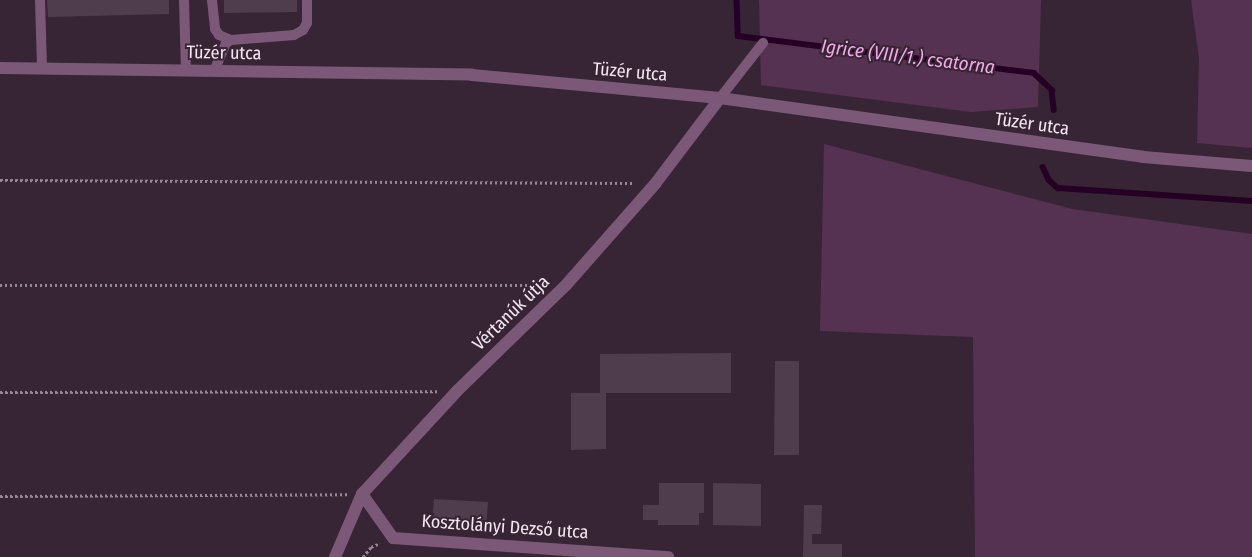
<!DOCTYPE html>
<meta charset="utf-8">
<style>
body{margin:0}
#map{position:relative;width:1252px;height:557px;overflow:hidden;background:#372535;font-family:"Fira Sans Condensed",sans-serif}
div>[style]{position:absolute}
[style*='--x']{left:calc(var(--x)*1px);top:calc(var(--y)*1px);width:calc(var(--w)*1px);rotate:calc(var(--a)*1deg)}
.green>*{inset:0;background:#563252}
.stream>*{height:5.5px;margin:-2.75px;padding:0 2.75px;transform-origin:2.75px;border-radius:2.75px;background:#260024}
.building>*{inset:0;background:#4f3c4d}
.path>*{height:3px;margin-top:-1.5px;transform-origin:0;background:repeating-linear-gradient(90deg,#968794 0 2.5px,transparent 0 5px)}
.service>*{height:10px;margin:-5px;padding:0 5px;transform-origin:5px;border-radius:5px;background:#7c5878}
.minor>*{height:12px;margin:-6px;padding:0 6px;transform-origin:6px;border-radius:6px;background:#7c5878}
span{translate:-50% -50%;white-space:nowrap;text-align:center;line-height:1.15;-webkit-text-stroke:4px #372535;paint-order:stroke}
.street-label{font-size:18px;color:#f3e6f0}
.water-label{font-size:19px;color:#f1a9e8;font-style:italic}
</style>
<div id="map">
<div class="green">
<div style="clip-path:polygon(759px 0,1041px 0,1038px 107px,971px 112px,761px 85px)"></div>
<div style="clip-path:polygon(1191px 0,1252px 0,1252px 148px,1197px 143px,1199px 58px)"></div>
<div style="clip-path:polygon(824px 144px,1072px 209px,1252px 234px,1252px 557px,975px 557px,973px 337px,820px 331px)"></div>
</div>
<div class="stream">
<div style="--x:737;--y:0;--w:36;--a:88"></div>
<div style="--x:738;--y:36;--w:298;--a:7.1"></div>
<div style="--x:1034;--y:73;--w:25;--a:43"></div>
<div style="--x:1052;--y:90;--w:20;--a:84"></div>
<div style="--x:1043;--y:167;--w:14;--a:65"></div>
<div style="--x:1049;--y:180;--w:12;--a:42"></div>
<div style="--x:1058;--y:188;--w:194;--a:3.8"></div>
</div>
<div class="building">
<div style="clip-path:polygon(47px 0,169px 0,169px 14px,48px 17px)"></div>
<div style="clip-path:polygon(224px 0,297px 0,297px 12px,224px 13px)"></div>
<div style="clip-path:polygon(731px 353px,731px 393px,606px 393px,606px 449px,571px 450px,571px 393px,600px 393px,600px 354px)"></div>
<div style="clip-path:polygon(775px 361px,799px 361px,799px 455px,774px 455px)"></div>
<div style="clip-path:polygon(659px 483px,704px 483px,704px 513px,699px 513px,699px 525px,658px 525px,658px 520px,643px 520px,643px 505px,659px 505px)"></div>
<div style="clip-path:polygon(713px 483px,761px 484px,761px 526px,713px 525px)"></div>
<div style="clip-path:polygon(434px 499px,488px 502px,486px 528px,432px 525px)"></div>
<div style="clip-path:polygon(804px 505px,822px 505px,821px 534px,812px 534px,812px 544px,842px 544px,842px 557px,803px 557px)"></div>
</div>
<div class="path">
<div style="--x:0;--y:180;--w:634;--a:0.27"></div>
<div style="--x:0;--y:285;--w:544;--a:0"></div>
<div style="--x:0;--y:392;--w:437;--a:-0.1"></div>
<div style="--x:0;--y:496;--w:347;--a:-0.3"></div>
<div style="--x:363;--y:557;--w:13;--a:-51"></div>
<div style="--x:371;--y:547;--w:10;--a:-24"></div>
</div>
<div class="service">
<div style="--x:40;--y:0;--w:69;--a:88.3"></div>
<div style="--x:184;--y:0;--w:70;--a:88.4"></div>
<div style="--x:212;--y:0;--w:29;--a:84"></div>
<div style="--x:215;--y:29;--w:7;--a:56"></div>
<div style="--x:219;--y:35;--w:13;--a:23"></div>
<div style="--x:215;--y:69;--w:28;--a:-67"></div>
<div style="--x:226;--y:43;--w:6;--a:-31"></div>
<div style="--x:231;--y:40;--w:63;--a:-4.5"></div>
<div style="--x:294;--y:35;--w:10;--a:-29"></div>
<div style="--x:303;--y:30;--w:8;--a:-60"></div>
<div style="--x:307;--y:23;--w:23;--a:-90"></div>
<div style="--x:720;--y:98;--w:70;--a:-52"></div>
</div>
<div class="minor">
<div style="--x:0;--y:68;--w:472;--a:0.8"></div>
<div style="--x:472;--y:75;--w:249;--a:5.3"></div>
<div style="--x:720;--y:98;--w:427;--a:7.9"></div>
<div style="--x:1143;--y:157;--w:109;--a:4.7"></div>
<div style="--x:362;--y:494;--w:54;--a:54.8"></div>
<div style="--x:393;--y:538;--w:276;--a:4"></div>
<div style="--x:335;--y:557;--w:69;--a:-66.8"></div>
<div style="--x:362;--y:494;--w:140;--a:-47.3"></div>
<div style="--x:457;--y:391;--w:152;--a:-44.2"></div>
<div style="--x:566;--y:285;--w:135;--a:-48.6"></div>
<div style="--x:655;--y:184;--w:108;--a:-52.9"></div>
</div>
<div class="street-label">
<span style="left:224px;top:53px;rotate:1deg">Tüzér utca</span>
<span style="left:630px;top:72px;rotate:5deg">Tüzér utca</span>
<span style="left:1032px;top:124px;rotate:8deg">Tüzér utca</span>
<span style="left:511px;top:313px;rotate:-44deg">Vértanúk útja</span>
<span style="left:505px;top:527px;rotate:4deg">Kosztolányi Dezső utca</span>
</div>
<div class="water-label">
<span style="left:908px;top:57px;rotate:7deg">Igrice (VIII/1.) csatorna</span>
</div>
</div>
